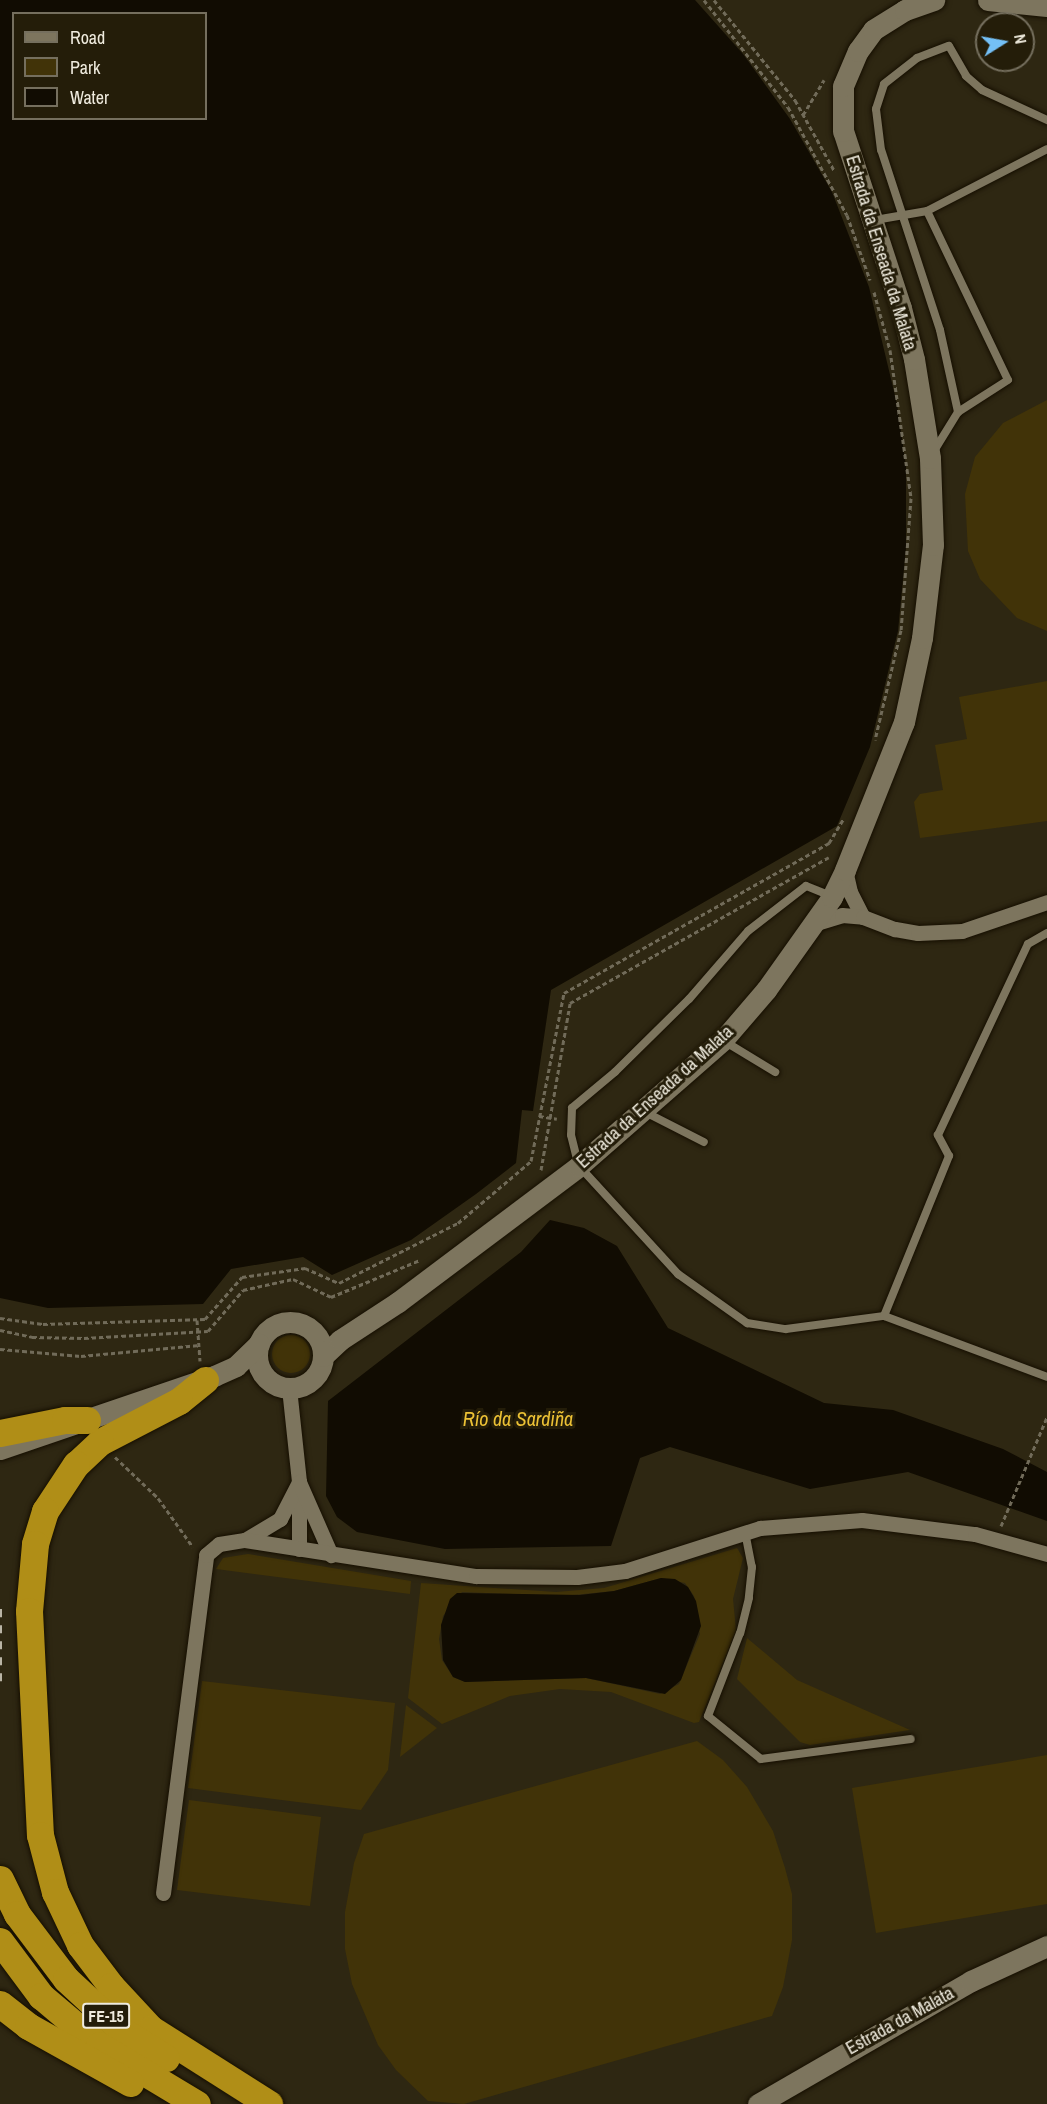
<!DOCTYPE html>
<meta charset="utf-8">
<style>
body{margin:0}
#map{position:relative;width:1047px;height:2104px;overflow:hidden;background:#2e2712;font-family:"Archivo Narrow",sans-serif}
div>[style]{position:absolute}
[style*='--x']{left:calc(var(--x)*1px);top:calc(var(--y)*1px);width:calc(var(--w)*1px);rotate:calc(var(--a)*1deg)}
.green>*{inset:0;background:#413308}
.round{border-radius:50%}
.water>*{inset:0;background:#110c02}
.path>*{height:3px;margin-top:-1.5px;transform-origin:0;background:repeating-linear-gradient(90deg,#716b59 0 4.5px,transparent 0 7.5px)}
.roads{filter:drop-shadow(0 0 2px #160f00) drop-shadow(0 0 2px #160f00)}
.lane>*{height:8px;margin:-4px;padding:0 4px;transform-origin:4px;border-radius:4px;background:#7d755e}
.street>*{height:15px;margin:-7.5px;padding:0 7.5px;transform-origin:7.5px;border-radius:7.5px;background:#7d755e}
.secondary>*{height:21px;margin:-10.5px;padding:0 10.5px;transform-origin:10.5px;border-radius:10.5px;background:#7d755e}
.secondary>.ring{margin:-10.5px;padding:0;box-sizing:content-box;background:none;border:21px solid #7d755e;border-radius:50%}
.highway>*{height:27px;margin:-13.5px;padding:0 13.5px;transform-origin:13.5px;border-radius:13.5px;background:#b08e17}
.rail>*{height:4.5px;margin-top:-2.25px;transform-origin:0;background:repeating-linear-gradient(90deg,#bab5a6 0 8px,transparent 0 16px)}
span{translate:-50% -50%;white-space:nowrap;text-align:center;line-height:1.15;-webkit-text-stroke:6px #241d09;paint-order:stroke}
.shield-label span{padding:2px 4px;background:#241d09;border:2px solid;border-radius:4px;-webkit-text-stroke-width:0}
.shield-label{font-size:16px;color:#efebde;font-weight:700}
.street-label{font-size:18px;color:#efebde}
.water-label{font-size:20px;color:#edc235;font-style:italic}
.legend{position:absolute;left:12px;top:12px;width:195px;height:108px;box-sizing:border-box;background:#241d09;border:2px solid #756f5e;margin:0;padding:8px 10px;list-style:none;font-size:18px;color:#efebde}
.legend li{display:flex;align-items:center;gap:12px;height:30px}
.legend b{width:30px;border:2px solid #756f5e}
.north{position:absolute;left:975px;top:12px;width:60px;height:60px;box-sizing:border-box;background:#241d09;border:2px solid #756f5e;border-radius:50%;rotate:79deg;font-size:16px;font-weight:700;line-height:24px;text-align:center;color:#efebde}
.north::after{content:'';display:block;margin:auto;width:21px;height:27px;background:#74c0f6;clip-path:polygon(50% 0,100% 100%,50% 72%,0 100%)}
</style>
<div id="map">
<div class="green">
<div style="clip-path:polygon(1047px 400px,1047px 631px,1017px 618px,980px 579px,968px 551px,965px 494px,975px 457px,1003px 423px)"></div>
<div style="clip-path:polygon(1047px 681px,1047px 821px,920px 838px,914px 802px,920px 794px,943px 790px,935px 745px,967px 739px,959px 697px)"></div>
<div class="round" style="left:272px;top:1335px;width:38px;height:38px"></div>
<div style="clip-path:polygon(evenodd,737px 1548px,743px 1558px,733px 1599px,736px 1630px,699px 1722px,694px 1723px,611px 1692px,560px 1689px,510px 1696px,442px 1724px,408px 1698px,421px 1583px,556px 1592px,604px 1588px,737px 1548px,661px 1578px,685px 1583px,694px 1596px,700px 1634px,679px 1684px,660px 1694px,586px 1678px,465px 1682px,453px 1677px,442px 1660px,439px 1639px,443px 1616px,462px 1592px,563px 1596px,614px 1591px,661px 1578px)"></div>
<div style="clip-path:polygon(248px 1554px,411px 1581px,410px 1594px,216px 1569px,223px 1558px)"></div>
<div style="clip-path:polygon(747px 1638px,797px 1680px,910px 1730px,810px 1745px,800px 1742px,737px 1679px)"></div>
<div style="clip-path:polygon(202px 1681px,395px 1703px,388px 1770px,361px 1810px,188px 1788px)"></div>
<div style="clip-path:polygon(406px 1705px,437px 1728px,400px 1757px)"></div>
<div style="clip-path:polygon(697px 1741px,723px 1760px,747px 1787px,773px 1831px,785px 1868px,792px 1894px,792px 1940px,783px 1987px,772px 2016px,464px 2104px,428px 2101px,396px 2070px,378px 2045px,352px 1984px,345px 1949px,345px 1912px,354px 1863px,364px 1834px)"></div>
<div style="clip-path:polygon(1047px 1755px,1047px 1904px,876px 1933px,852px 1788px)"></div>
<div style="clip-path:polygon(189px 1800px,321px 1817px,310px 1906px,177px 1890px)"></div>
</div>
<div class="water">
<div style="clip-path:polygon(evenodd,0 0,695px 0,743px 54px,790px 119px,832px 192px,869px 287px,897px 404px,906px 466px,906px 548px,898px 631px,870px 747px,837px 826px,551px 990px,533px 1111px,522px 1110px,516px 1163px,476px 1194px,411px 1240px,332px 1275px,303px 1257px,231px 1269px,203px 1304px,48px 1308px,0 1298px,0 0,14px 14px,206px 14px,206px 118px,14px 118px,14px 14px)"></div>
<div style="clip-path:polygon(550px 1220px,584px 1228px,617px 1246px,668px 1328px,824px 1403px,893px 1410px,1003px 1449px,1047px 1472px,1047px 1521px,908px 1472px,810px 1489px,670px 1447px,640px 1458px,611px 1546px,445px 1549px,357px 1532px,337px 1517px,326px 1496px,328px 1401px,521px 1252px)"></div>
<div style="clip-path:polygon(661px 1578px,675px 1579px,688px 1587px,696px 1601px,701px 1626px,681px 1680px,665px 1694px,586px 1678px,465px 1682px,453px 1677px,443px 1660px,441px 1625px,450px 1599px,457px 1593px,580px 1595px,614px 1591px)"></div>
</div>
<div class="path">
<div style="--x:704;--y:0;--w:136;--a:51.9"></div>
<div style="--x:788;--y:107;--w:123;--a:61.4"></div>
<div style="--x:847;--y:215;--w:69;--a:70.5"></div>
<div style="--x:714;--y:0;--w:129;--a:51"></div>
<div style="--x:795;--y:100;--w:82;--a:60.9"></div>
<div style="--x:803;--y:115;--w:41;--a:-59"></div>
<div style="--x:874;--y:292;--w:60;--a:74.6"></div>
<div style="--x:890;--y:350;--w:149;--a:81.9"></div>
<div style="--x:911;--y:498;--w:132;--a:94.3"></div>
<div style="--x:901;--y:630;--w:113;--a:103.3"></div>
<div style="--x:539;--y:1116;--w:18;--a:9"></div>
<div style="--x:541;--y:1170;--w:169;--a:-80.1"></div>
<div style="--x:570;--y:1003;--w:297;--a:-29.4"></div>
<div style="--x:0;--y:1318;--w:43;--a:7.9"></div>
<div style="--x:43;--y:1324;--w:162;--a:-1.8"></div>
<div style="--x:205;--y:1319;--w:56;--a:-48.6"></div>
<div style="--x:242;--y:1277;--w:64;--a:-8.1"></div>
<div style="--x:305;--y:1268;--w:37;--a:24"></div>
<div style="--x:339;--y:1283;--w:133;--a:-26.8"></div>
<div style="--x:458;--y:1223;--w:96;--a:-40.3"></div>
<div style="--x:531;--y:1161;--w:171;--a:-78.9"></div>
<div style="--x:564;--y:993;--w:305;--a:-29.5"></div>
<div style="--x:829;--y:843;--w:29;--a:-59"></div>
<div style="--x:197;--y:1320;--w:41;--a:85.8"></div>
<div style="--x:0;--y:1330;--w:33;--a:12"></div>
<div style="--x:32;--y:1337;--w:52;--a:1.1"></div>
<div style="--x:84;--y:1338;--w:124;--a:-3.2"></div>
<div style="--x:208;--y:1331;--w:54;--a:-49.5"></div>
<div style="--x:243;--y:1290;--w:51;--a:-12.4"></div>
<div style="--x:293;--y:1279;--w:42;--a:25.3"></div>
<div style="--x:331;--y:1297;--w:96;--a:-22.6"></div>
<div style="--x:0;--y:1349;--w:81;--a:4.9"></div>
<div style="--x:81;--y:1356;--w:119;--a:-5.3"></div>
<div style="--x:115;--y:1457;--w:59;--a:43.6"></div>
<div style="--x:158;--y:1498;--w:60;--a:54.5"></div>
<div style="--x:1001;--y:1526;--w:118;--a:-67.1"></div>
</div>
<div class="roads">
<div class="lane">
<div style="--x:927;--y:211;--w:187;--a:64.4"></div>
<div style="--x:1008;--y:380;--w:59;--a:147.4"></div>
<div style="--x:958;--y:412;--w:46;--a:121.6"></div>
<div style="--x:875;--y:220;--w:53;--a:-9.8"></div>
<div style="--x:927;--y:211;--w:135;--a:-27.3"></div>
<div style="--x:958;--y:412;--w:84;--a:-102.4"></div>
<div style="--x:940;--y:330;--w:189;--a:-108.1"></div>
<div style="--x:881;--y:150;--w:41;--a:-97"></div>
<div style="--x:876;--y:109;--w:26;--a:-72"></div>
<div style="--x:884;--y:84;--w:42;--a:-38.2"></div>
<div style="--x:917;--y:58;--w:34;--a:-21"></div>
<div style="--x:949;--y:46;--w:34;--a:60"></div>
<div style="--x:966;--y:76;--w:21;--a:41"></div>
<div style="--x:982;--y:90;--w:72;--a:24.8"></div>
<div style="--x:831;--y:896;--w:27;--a:-158"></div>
<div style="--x:806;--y:886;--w:73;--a:142.2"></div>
<div style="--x:748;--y:931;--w:90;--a:130.9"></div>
<div style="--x:689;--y:999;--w:104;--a:135.4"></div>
<div style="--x:615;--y:1072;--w:56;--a:140.1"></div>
<div style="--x:572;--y:1108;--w:27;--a:92"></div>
<div style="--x:571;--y:1135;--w:32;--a:76"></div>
<div style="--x:579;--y:1166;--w:147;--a:47.5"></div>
<div style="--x:678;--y:1274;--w:85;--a:35.4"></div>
<div style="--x:747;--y:1323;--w:39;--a:9"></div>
<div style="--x:786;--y:1329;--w:99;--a:-7.6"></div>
<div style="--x:884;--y:1316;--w:174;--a:20.5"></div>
<div style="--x:724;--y:1041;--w:60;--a:31.3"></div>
<div style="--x:645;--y:1112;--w:66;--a:27"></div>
<div style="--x:884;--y:1316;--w:173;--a:-67.9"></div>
<div style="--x:949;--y:1156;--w:24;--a:-118"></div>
<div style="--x:938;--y:1135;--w:211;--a:-64.8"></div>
<div style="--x:1028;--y:944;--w:22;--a:-30"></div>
<div style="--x:745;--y:1532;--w:36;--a:79"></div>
<div style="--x:752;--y:1567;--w:31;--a:96"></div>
<div style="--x:749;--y:1598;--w:36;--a:104"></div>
<div style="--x:740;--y:1633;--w:89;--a:111.1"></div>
<div style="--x:708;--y:1716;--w:68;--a:39.1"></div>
<div style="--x:761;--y:1759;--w:151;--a:-7.6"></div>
</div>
<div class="street">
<div style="--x:845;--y:870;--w:23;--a:77"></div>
<div style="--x:850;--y:892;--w:28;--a:63"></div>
<div style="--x:813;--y:924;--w:30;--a:-17"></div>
<div style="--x:842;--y:915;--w:21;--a:5"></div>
<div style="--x:863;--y:917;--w:34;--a:21"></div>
<div style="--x:895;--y:929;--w:23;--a:10"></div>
<div style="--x:918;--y:933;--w:44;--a:-2.6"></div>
<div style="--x:962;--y:931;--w:90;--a:-18.8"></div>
<div style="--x:289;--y:1388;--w:95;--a:83.9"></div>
<div style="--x:299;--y:1482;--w:67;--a:90"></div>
<div style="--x:245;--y:1540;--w:41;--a:-31"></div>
<div style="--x:280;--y:1519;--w:42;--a:-62.8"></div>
<div style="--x:299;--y:1482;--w:80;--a:66.3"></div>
<div style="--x:163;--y:1893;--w:341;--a:-82.7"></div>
<div style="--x:206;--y:1555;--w:17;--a:-40"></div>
<div style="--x:219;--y:1544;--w:26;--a:-9"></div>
<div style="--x:245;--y:1540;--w:234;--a:8.9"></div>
<div style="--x:476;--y:1576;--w:101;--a:0.6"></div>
<div style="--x:577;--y:1577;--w:48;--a:-7.1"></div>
<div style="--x:625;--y:1571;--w:142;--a:-17.7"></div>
<div style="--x:760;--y:1528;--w:102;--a:-4.5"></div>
<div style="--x:862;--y:1520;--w:114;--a:7.1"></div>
<div style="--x:975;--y:1534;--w:75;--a:15.5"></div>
</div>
<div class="secondary">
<div style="--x:988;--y:0;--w:59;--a:5.8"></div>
<div class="ring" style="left:257px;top:1322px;width:45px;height:45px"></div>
<div style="--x:323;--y:1356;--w:23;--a:-43"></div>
<div style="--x:340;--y:1340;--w:69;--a:-33.2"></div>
<div style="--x:398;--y:1302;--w:226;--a:-36.9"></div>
<div style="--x:579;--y:1166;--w:191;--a:-41.2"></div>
<div style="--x:723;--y:1040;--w:66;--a:-49.3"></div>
<div style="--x:766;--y:990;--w:114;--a:-54.6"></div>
<div style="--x:832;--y:897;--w:30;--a:-64"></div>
<div style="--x:845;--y:870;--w:159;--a:-68.3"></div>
<div style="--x:904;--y:722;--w:86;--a:-77.9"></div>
<div style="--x:922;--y:638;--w:94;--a:-83.3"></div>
<div style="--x:933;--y:545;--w:87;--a:-92"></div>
<div style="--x:930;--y:458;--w:100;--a:-99.2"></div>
<div style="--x:914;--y:359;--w:53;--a:-104.3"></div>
<div style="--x:901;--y:308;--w:186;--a:-108.1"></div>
<div style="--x:843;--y:131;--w:45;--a:-90"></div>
<div style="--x:843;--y:86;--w:38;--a:-67"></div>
<div style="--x:858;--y:51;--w:26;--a:-54"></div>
<div style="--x:873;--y:30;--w:38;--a:-32"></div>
<div style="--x:905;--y:10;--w:31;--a:-19"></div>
<div style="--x:0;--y:1449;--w:226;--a:-18.8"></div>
<div style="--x:214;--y:1376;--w:24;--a:-24"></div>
<div style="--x:236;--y:1366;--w:32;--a:-44"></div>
<div style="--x:758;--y:2104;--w:246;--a:-30"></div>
<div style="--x:971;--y:1981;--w:84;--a:-24.7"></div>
</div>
<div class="highway">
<div style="--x:205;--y:1380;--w:33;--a:141"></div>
<div style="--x:179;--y:1401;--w:89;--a:152.6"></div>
<div style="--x:100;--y:1442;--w:33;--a:137"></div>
<div style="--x:76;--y:1464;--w:56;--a:123.4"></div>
<div style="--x:45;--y:1511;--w:34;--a:107"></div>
<div style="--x:35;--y:1544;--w:67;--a:95.1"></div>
<div style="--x:29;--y:1611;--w:224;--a:87.2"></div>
<div style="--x:40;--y:1835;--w:59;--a:75.3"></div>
<div style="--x:55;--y:1892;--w:59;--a:64.7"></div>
<div style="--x:80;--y:1945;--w:51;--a:52.9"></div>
<div style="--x:111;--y:1986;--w:59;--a:47.1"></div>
<div style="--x:151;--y:2029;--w:140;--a:32.4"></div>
<div style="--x:0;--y:1433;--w:66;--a:-11.3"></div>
<div style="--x:65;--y:1420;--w:22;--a:0"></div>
<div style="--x:0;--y:1879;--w:39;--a:64"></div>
<div style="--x:17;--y:1914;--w:81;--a:53"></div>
<div style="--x:66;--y:1979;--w:75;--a:42.8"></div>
<div style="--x:121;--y:2030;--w:53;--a:31.9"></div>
<div style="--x:0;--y:1941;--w:69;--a:53.3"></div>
<div style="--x:41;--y:1996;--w:76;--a:40.2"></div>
<div style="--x:99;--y:2045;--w:114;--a:31"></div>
<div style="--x:0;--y:2004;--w:36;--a:38"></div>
<div style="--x:28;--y:2026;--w:117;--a:29.2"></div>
</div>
</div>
<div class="rail">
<div style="--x:0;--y:1609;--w:73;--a:90"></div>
</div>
<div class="shield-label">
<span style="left:106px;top:2016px">FE-15</span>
</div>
<div class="street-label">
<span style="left:881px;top:253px;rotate:73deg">Estrada da Enseada da Malata</span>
<span style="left:655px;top:1097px;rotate:-42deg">Estrada da Enseada da Malata</span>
<span style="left:900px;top:2021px;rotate:-29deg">Estrada da Malata</span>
</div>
<div class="water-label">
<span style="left:518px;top:1418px">Río da Sardiña</span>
</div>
<ul class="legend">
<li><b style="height:8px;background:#7d755e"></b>Road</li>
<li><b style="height:16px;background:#413308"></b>Park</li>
<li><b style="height:16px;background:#110c02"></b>Water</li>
</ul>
<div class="north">N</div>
</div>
